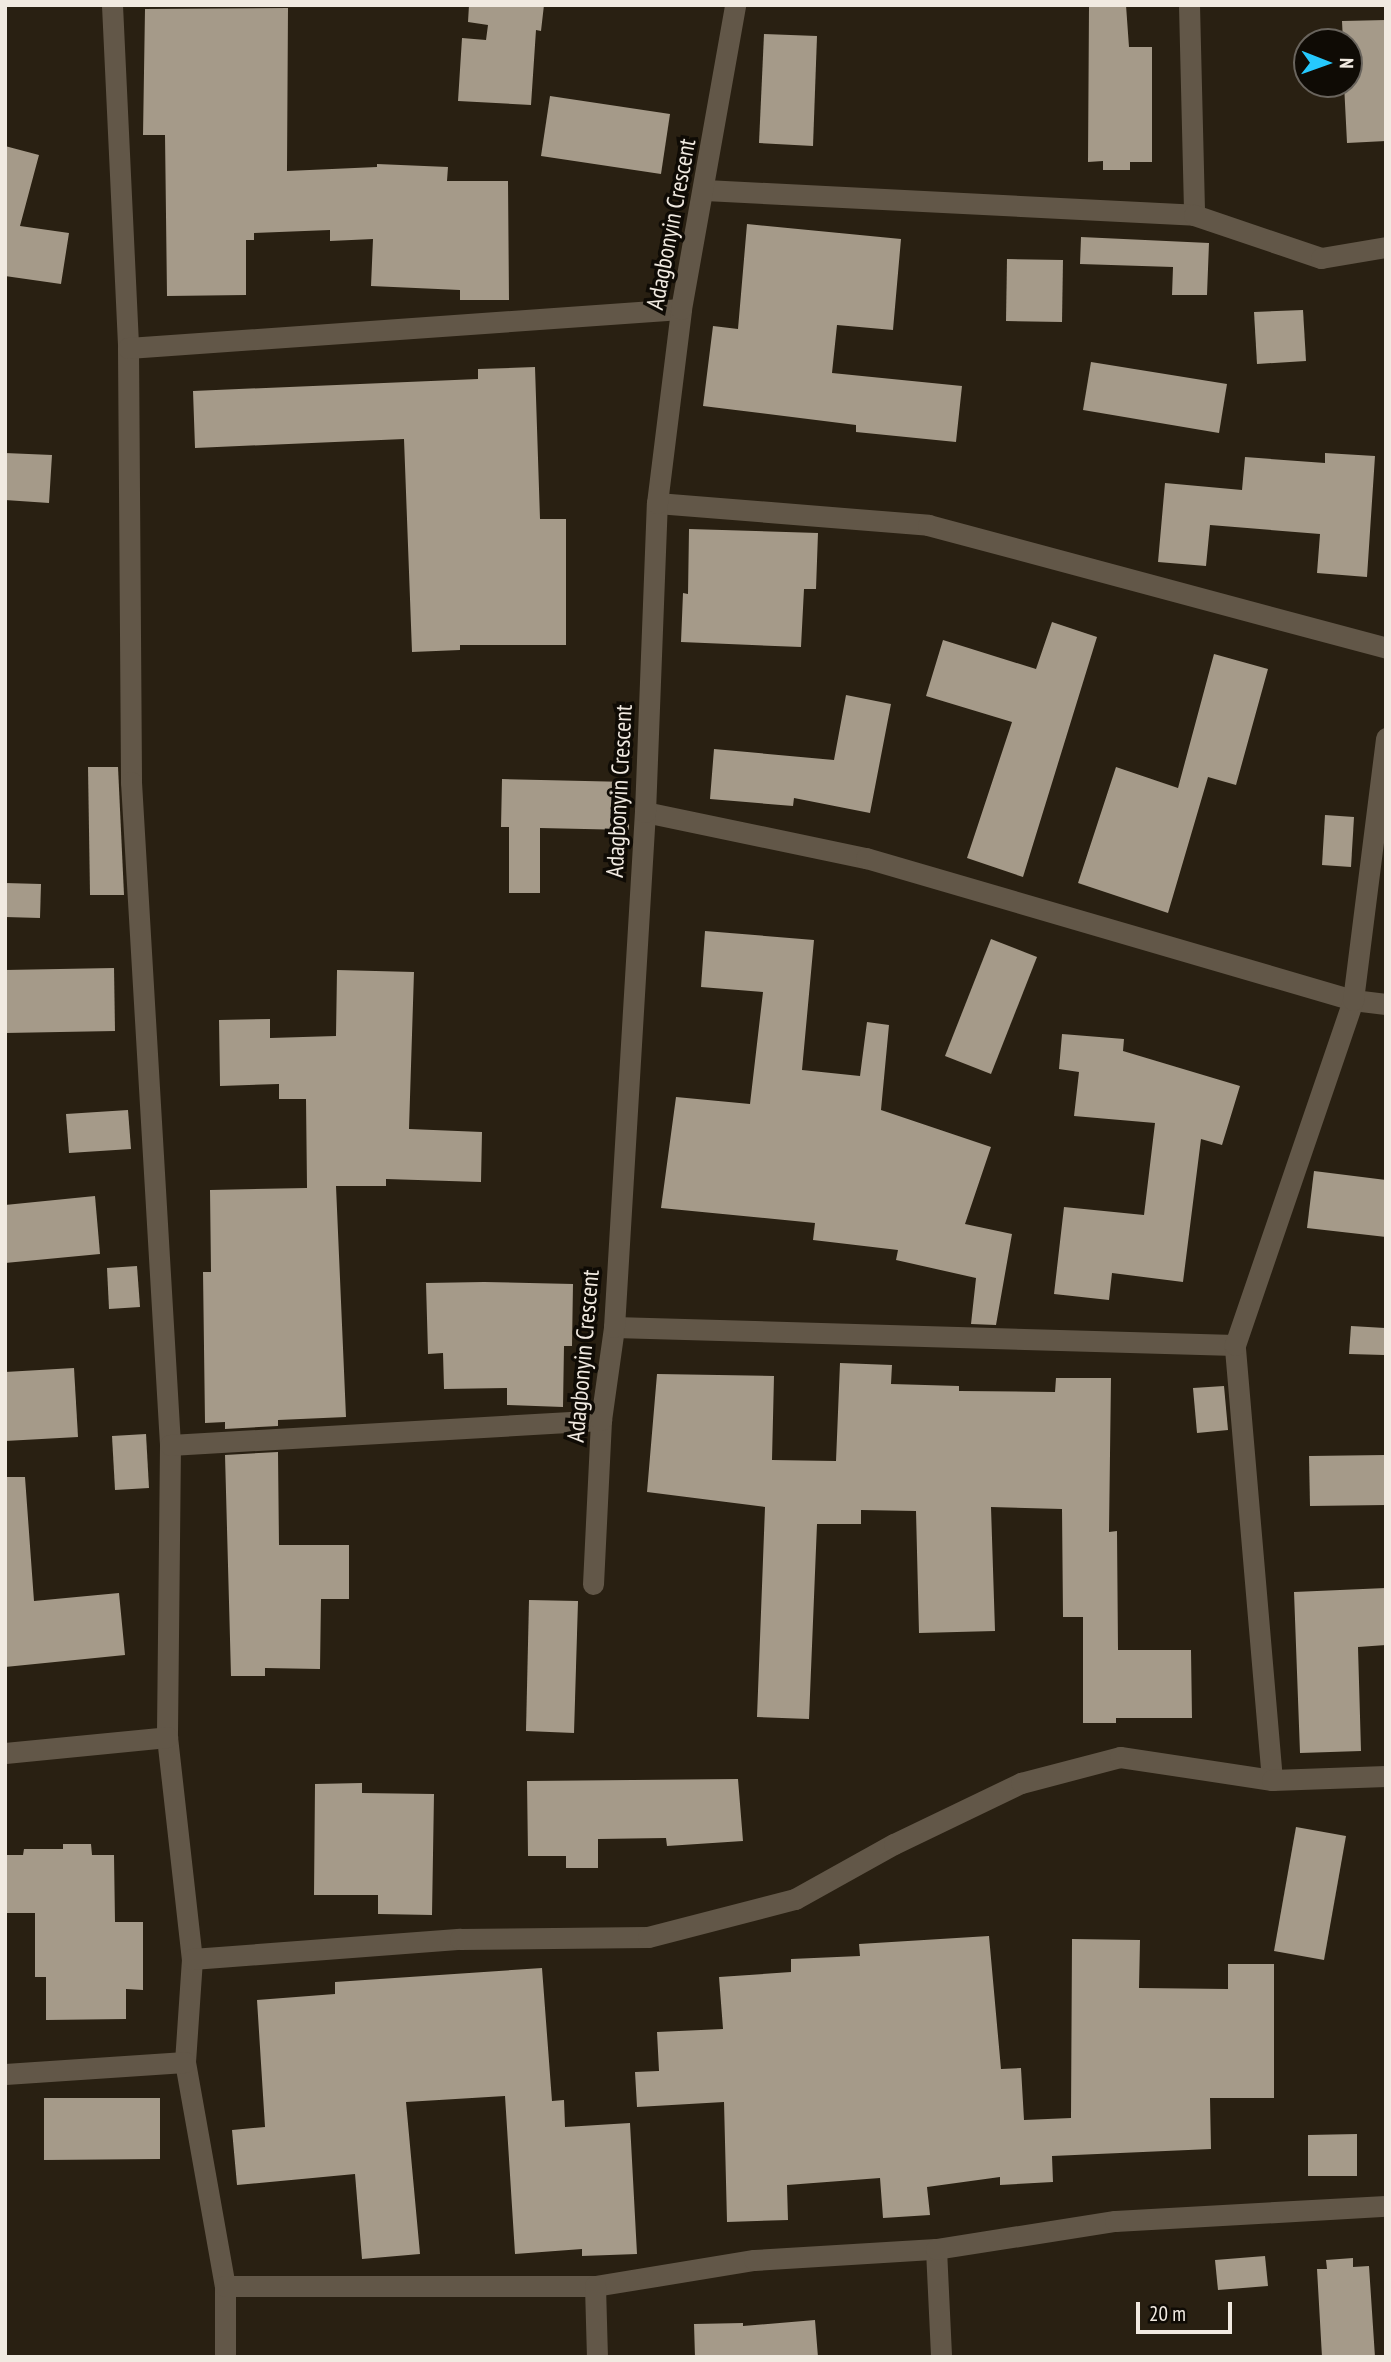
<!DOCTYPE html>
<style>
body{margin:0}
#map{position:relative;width:1391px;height:2362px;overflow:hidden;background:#292012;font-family:"PT Sans Narrow",sans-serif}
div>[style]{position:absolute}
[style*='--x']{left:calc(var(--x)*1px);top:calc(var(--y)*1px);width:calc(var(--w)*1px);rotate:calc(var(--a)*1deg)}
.building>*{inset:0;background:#a59a89}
.minor>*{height:21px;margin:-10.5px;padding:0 10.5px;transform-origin:10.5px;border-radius:10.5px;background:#625748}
span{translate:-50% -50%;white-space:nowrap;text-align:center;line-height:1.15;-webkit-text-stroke:7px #0f0b05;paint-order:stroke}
.street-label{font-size:24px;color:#f1eae1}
.frame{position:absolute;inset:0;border:7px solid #f1eae1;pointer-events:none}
.north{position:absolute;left:1293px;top:28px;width:70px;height:70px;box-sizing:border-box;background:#0f0b05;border:2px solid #69645d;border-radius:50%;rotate:91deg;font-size:19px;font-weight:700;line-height:28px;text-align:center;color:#f1eae1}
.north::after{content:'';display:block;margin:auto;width:24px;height:32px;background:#26c9fe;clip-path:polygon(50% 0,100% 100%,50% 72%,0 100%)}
.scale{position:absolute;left:1136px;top:2302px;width:96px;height:32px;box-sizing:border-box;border:4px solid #f1eae1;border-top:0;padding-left:9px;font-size:21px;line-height:24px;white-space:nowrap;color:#f1eae1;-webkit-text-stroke:5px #0f0b05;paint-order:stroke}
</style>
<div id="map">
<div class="building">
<div style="clip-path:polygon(469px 5px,544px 5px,541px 31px,536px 30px,531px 105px,458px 101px,462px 38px,486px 40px,488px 25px,468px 22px)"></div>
<div style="clip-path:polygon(1089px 5px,1126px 5px,1129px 47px,1152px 47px,1152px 162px,1130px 162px,1130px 170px,1103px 170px,1103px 161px,1088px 162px)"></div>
<div style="clip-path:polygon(288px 8px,287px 171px,377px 167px,377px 164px,448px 167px,447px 181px,508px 181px,509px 300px,460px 300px,460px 290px,371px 286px,373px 239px,330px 241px,330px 230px,254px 233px,254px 240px,246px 240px,246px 295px,167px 296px,165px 135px,143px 135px,145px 9px)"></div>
<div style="clip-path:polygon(1386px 20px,1386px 141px,1347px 143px,1344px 84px,1349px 84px,1349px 42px,1343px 42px,1342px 21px)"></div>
<div style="clip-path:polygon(764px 34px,817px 36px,813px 146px,759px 143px)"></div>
<div style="clip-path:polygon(550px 96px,670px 114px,661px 174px,541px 156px)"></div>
<div style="clip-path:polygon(5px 146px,39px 155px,20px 226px,69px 233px,61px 284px,5px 276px)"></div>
<div style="clip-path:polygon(747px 224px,901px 239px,893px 330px,837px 325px,832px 373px,962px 386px,956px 442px,856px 432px,856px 425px,703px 406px,713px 326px,738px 329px)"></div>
<div style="clip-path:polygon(1081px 237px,1209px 243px,1207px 295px,1172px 295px,1173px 267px,1080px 264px)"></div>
<div style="clip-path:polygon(1007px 259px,1063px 260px,1062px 322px,1006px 321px)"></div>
<div style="clip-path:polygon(1303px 310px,1306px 361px,1257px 364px,1254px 312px)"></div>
<div style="clip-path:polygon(1091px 362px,1227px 384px,1219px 433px,1083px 410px)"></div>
<div style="clip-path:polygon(535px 367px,540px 519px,566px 519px,566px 645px,460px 645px,460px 650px,412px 652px,404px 439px,195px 448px,193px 391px,478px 379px,478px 369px)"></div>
<div style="clip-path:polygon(5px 453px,52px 455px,49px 503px,5px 500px)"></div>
<div style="clip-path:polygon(1325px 453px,1375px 456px,1367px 577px,1317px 573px,1320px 534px,1210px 525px,1206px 566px,1158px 562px,1165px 483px,1242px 490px,1245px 457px,1325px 463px)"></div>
<div style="clip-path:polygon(689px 529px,818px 533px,816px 589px,804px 589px,801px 647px,681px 642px,683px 593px,688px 594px)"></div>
<div style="clip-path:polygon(1052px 622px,1097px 637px,1023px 877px,967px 858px,1012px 722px,926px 696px,943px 640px,1036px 669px)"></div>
<div style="clip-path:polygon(1214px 654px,1268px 669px,1236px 785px,1208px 777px,1168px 913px,1078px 883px,1116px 767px,1178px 788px)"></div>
<div style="clip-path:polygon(846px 695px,891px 704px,870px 813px,794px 798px,793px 806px,710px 799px,714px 749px,834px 760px)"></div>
<div style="clip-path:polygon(88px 767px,118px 767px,124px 895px,90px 895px)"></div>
<div style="clip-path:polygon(502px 779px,629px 782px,629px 830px,540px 828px,540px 893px,509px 893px,509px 827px,501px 827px)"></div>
<div style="clip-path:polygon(1325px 815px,1354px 817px,1351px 867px,1322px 865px)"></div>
<div style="clip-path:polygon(5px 883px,41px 884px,40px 918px,5px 917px)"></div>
<div style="clip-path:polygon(705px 931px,814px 940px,802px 1070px,860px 1076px,867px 1022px,889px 1025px,881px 1110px,991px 1147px,965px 1224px,1012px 1234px,996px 1325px,971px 1324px,976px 1278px,896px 1260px,898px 1250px,813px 1240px,815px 1223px,661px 1208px,676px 1097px,750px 1104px,763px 992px,701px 987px)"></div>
<div style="clip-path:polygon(991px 939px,1037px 957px,991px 1074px,945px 1056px)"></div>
<div style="clip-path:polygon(114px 968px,115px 1031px,5px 1033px,5px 970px)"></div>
<div style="clip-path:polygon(337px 970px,414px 972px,409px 1129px,482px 1132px,481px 1182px,386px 1179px,386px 1186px,336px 1186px,346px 1417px,278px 1420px,278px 1426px,225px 1429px,225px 1422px,205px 1423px,203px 1272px,211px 1272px,210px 1190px,307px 1188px,306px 1099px,279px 1099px,279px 1084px,220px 1086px,219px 1020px,270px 1019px,270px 1038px,336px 1036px)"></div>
<div style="clip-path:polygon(1062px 1034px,1124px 1039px,1123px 1051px,1240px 1086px,1222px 1145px,1201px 1139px,1183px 1282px,1112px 1273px,1109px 1300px,1054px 1294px,1064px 1207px,1144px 1215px,1155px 1123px,1074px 1116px,1079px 1072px,1059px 1069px)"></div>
<div style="clip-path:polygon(128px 1110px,131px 1149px,69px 1153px,66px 1114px)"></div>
<div style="clip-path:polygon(1314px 1171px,1386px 1180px,1386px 1237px,1307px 1228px)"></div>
<div style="clip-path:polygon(95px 1196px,100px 1254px,5px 1263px,5px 1205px)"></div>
<div style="clip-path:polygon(137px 1266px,140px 1307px,109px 1309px,107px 1268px)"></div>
<div style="clip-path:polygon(484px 1282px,573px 1284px,572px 1346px,564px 1346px,563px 1407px,507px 1405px,507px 1388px,444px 1389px,443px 1353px,428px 1354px,426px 1283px)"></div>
<div style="clip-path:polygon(1351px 1326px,1385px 1328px,1384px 1355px,1349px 1354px)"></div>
<div style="clip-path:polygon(840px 1363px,892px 1365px,891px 1384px,959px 1386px,959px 1391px,1055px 1392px,1056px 1378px,1111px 1378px,1109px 1532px,1117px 1531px,1118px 1650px,1191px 1650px,1192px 1718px,1116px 1718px,1116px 1723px,1083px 1723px,1083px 1617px,1063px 1617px,1062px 1509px,991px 1507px,995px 1631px,919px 1633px,916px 1511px,861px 1510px,861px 1524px,817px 1524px,809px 1719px,757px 1717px,765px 1507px,647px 1492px,657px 1374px,774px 1376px,772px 1460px,836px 1461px)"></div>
<div style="clip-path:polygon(74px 1368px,78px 1437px,5px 1441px,5px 1372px)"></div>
<div style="clip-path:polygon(1224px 1386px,1228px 1430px,1197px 1433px,1193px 1388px)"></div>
<div style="clip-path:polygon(146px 1434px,149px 1488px,115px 1490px,112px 1436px)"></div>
<div style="clip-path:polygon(278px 1452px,279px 1545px,349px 1545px,349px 1599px,321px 1599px,320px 1669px,265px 1668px,265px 1676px,231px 1676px,225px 1455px)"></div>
<div style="clip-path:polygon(1386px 1455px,1386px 1505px,1310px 1506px,1309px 1456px)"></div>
<div style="clip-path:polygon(5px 1477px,25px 1477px,34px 1601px,119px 1593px,125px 1655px,5px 1667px)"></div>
<div style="clip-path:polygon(1386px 1588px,1386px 1645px,1358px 1647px,1361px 1751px,1300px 1753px,1294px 1592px)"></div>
<div style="clip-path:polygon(529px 1600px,578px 1601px,574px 1733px,526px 1731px)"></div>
<div style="clip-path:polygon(738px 1779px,743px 1841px,667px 1846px,666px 1838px,598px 1839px,598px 1868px,566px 1868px,566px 1856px,528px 1856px,527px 1781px)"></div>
<div style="clip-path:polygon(362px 1783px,362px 1793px,434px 1794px,432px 1915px,378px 1914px,378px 1895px,314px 1895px,315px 1784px)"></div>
<div style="clip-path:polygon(1296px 1827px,1346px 1836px,1324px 1960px,1274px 1951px)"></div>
<div style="clip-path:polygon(63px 1844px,91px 1844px,92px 1855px,114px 1855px,115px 1922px,143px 1922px,143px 1990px,126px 1989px,126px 2019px,46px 2020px,46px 1977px,35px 1977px,35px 1913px,5px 1913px,5px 1855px,23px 1855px,24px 1849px,63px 1849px)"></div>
<div style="clip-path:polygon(989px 1936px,1001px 2069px,1021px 2068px,1024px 2120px,1071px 2118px,1072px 1939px,1140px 1940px,1139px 1988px,1228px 1989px,1228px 1964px,1274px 1964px,1274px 2098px,1210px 2098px,1211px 2149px,1052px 2156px,1053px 2182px,1000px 2185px,1000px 2177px,927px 2187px,930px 2215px,883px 2218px,880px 2178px,787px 2185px,788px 2220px,727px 2222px,724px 2102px,637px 2107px,635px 2072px,659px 2071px,657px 2032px,723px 2029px,719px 1977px,791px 1972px,791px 1959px,860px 1956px,859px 1944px)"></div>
<div style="clip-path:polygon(542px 1968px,552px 2101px,564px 2100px,565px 2127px,630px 2123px,637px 2254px,582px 2256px,582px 2249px,515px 2254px,505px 2096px,406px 2102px,420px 2254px,362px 2259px,355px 2174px,237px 2185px,232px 2130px,265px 2127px,257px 2000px,335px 1994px,335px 1982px)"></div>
<div style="clip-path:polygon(44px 2098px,160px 2098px,160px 2159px,44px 2160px)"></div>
<div style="clip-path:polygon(1357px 2134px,1357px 2176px,1308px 2176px,1308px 2135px)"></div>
<div style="clip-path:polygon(1265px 2256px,1268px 2286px,1218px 2290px,1215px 2260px)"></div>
<div style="clip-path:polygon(1353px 2258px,1353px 2267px,1369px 2266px,1375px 2357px,1322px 2357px,1317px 2269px,1327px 2269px,1326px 2260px)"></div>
<div style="clip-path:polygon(815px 2320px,818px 2357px,695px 2357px,694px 2324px,743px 2323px,743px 2326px)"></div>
</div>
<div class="minor">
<div style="--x:112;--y:5;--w:343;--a:87.3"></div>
<div style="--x:128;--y:348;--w:434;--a:89.6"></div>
<div style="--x:131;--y:782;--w:664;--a:86.63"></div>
<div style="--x:170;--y:1445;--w:292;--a:90.6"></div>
<div style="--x:167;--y:1737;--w:223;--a:83.6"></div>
<div style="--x:192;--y:1959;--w:103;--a:93.9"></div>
<div style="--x:185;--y:2062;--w:228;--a:79.9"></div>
<div style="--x:225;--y:2286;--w:71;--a:90"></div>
<div style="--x:1189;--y:5;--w:210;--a:88.6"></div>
<div style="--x:705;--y:190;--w:490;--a:2.9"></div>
<div style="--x:1194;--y:215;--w:134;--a:18.7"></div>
<div style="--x:1321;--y:258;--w:66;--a:-9.6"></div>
<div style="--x:128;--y:348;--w:554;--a:-4.03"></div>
<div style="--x:657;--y:503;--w:272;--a:4.6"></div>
<div style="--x:928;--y:525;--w:474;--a:15"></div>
<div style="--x:645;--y:812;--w:226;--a:11.8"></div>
<div style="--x:866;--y:858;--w:507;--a:16.26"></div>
<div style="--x:1353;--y:1000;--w:33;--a:7"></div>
<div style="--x:614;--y:1327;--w:621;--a:1.66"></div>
<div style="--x:170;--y:1445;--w:432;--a:-3.3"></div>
<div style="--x:593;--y:1584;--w:164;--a:-87.2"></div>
<div style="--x:601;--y:1420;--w:94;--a:-82"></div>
<div style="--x:614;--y:1327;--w:516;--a:-86.56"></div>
<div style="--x:645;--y:812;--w:309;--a:-87.8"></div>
<div style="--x:657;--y:503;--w:195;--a:-82.9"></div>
<div style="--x:681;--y:309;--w:309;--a:-79.9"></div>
<div style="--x:5;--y:1753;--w:163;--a:-5.6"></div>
<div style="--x:1272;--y:1780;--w:437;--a:-94.9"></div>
<div style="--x:1235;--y:1345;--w:365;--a:-71.1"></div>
<div style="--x:1353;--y:1000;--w:264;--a:-82.8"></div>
<div style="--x:192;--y:1959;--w:269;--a:-4.3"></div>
<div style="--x:460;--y:1939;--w:188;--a:-0.6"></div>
<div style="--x:648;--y:1937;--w:152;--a:-14.5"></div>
<div style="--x:795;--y:1899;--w:113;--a:-29.1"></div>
<div style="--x:894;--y:1844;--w:141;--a:-25.7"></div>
<div style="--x:1021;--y:1783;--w:102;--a:-14.7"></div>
<div style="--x:1120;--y:1757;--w:154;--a:8.6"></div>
<div style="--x:1272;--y:1780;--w:114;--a:-2"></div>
<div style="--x:5;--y:2074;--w:180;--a:-3.8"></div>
<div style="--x:936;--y:2249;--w:108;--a:87.3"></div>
<div style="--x:225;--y:2286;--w:370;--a:0"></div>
<div style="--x:595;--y:2286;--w:161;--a:-9.3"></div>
<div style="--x:754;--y:2260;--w:182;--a:-3.5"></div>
<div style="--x:936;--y:2249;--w:181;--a:-8.9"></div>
<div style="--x:1115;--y:2221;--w:271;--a:-3.2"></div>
<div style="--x:595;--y:2286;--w:71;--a:88.4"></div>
</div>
<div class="street-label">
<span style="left:671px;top:224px;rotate:-79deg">Adagbonyin Crescent</span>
<span style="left:619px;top:791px;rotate:-87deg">Adagbonyin Crescent</span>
<span style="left:583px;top:1356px;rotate:-85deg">Adagbonyin Crescent</span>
</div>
<div class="frame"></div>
<div class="north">N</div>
<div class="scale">20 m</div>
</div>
